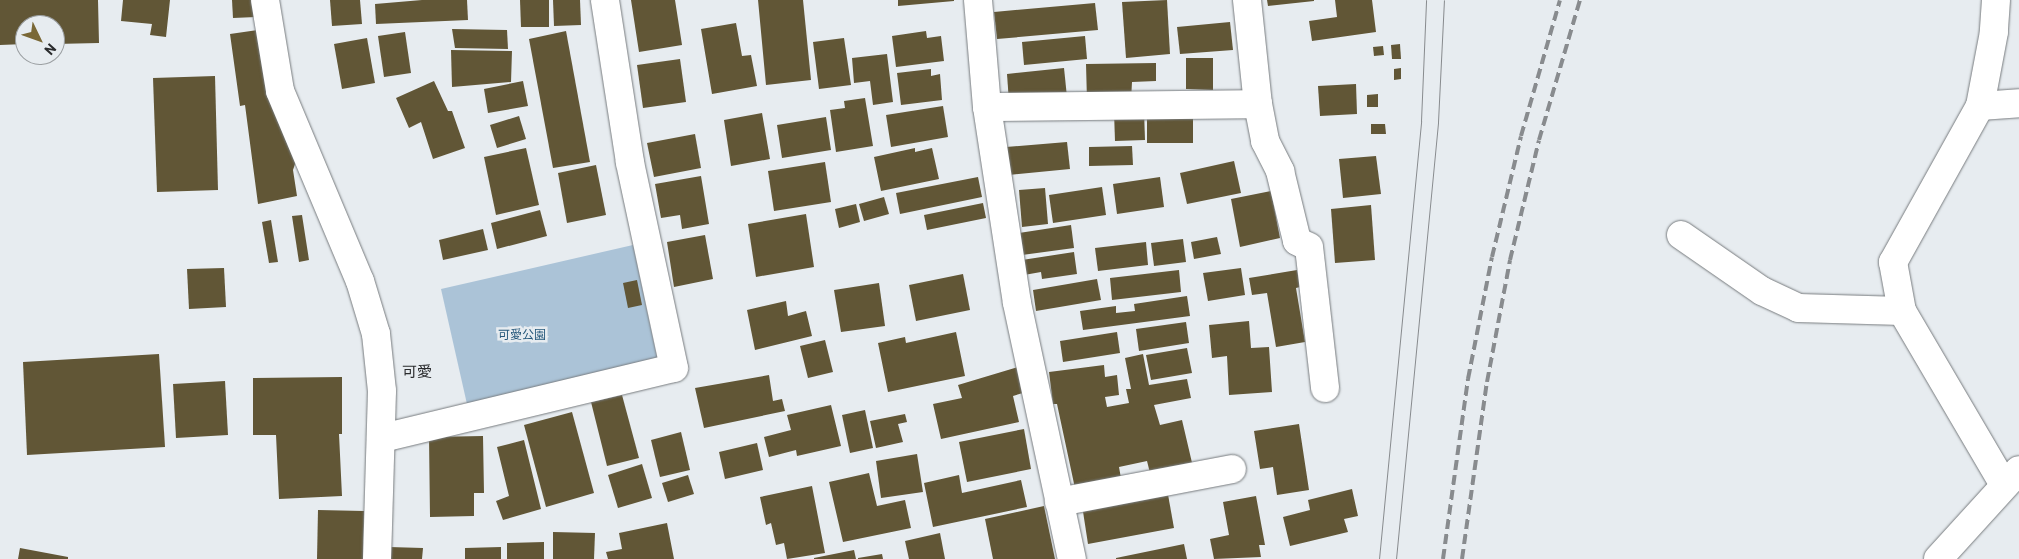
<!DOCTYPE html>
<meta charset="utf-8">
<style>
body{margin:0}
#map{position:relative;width:2019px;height:559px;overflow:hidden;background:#e7ecf0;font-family:Barlow,"Noto Sans JP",sans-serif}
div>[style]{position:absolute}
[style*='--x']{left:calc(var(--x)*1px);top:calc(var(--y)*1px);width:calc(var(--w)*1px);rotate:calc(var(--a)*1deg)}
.green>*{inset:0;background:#abc3d7}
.building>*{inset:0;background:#615636}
.roads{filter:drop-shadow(0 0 1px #777b7e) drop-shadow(0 0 1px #777b7e)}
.minor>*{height:28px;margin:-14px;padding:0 14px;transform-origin:14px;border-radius:14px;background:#fff}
.tram>*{height:1px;margin:-0.5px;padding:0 0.5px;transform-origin:0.5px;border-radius:0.5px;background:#888b8e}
.rail>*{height:4px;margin-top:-2px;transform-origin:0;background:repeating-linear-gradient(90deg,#888b8e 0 10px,transparent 0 15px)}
span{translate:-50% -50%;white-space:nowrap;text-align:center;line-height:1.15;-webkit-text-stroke:5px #e7ecf0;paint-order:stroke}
.park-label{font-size:12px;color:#26587b}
.quarter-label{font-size:15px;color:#2a2b2d}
.north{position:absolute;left:15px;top:15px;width:50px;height:50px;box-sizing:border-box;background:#e7ecf0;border:1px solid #9b9fa2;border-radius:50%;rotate:132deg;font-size:14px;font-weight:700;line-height:20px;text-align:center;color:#2a2b2d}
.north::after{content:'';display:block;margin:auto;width:18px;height:22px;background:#7a6836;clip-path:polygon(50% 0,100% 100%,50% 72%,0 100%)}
</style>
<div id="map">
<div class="green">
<div style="clip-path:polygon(633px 245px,659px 367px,469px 413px,441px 289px)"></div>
</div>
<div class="building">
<div style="clip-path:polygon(0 0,98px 0,99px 43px,55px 44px,55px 25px,25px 25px,25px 44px,0 45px)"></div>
<div style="clip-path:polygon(123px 0,170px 0,166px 37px,150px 35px,152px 24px,121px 21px)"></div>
<div style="clip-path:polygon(232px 0,258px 0,259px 17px,233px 18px)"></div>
<div style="clip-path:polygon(330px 0,360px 0,362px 24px,332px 26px)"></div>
<div style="clip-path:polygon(422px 0,467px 0,468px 20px,376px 24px,375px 4px)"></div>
<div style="clip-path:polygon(520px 0,549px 0,549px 27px,521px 27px)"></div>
<div style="clip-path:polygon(553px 0,580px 0,581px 25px,554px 26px)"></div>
<div style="clip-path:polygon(631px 0,675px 0,682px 45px,639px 52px)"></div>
<div style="clip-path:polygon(758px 0,803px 0,811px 80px,766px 85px)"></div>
<div style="clip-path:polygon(898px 0,954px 0,954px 1px,898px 6px)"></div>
<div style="clip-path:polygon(1167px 0,1170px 54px,1126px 58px,1122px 2px)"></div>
<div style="clip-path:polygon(1267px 0,1314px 0,1314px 1px,1268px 6px)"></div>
<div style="clip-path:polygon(1335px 0,1372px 0,1376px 32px,1312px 41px,1309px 21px,1337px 17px)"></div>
<div style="clip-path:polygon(1095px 3px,1098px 30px,997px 39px,994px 12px)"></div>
<div style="clip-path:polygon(1230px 22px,1233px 50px,1180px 54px,1177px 27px)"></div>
<div style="clip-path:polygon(736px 23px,742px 56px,751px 55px,757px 86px,712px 94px,701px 29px)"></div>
<div style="clip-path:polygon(265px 29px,299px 152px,293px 170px,297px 196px,258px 204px,245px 105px,240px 106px,230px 34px)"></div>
<div style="clip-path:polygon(452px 29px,507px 30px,508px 49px,455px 48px)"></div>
<div style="clip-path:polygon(566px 31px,590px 162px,553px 168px,529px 39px)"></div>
<div style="clip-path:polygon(926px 31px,927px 38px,941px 36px,944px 61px,896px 67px,892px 36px)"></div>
<div style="clip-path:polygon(405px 32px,411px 73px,384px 77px,378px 36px)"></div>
<div style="clip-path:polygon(1085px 36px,1087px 59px,1024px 65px,1022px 42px)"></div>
<div style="clip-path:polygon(367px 38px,375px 83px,342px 89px,334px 44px)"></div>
<div style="clip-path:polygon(844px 38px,851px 85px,819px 89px,813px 42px)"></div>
<div style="clip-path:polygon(1400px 44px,1401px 59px,1392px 59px,1391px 45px)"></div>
<div style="clip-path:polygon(1383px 46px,1384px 55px,1374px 56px,1373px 47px)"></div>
<div style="clip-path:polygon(451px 50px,512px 51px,511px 82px,452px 87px)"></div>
<div style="clip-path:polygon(887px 54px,893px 102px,873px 105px,870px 81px,854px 83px,852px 58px)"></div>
<div style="clip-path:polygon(1186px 58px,1213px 58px,1213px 90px,1186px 89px)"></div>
<div style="clip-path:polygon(680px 59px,686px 102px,643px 108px,637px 65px)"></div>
<div style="clip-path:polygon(1156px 63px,1156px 81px,1132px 82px,1131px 101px,1087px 101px,1086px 64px)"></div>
<div style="clip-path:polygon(1064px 68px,1067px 97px,1009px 102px,1007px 74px)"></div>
<div style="clip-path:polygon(1401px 68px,1401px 79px,1394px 80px,1394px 69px)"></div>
<div style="clip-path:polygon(931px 69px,931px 76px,940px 74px,942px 100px,901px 105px,897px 73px)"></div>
<div style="clip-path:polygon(215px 76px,218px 190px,157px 192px,153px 78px)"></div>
<div style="clip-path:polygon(434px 81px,448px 111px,452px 111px,465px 148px,433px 159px,421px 122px,409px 128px,396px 98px)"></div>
<div style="clip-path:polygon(523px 81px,528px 106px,488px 113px,484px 89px)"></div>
<div style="clip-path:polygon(1356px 84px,1357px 114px,1320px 116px,1318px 86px)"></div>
<div style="clip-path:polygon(1378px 94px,1378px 107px,1367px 107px,1367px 95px)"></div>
<div style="clip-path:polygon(865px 98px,873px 146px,836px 152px,830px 110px,845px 108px,844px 101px)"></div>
<div style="clip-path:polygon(943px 106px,948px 137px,891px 147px,886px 115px)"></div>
<div style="clip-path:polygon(1144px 111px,1145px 140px,1115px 141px,1114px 112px)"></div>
<div style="clip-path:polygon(762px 113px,770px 159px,731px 166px,724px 120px)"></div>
<div style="clip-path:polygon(1147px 114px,1193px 114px,1193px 143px,1147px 143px)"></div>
<div style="clip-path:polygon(519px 116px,526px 139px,497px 148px,490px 125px)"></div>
<div style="clip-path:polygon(826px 117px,831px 150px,782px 158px,777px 125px)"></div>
<div style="clip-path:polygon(1371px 124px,1385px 124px,1386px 134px,1371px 134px)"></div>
<div style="clip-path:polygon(695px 134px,701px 168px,654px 177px,647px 143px)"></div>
<div style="clip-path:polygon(1067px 142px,1070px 169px,1009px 175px,1006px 147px)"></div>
<div style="clip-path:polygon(1132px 146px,1133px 165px,1089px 166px,1089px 147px)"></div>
<div style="clip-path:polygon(526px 148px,539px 205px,496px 215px,484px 157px)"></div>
<div style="clip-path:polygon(915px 148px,915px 152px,932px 148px,939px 179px,881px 191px,874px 157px)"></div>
<div style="clip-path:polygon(1376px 156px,1381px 194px,1343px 198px,1339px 159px)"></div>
<div style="clip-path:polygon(1234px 161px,1241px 193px,1187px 204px,1180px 173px)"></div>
<div style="clip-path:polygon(825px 162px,831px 202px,774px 211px,768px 171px)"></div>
<div style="clip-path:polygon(596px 165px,606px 215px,567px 223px,558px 173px)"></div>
<div style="clip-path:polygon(701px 176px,709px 224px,682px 229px,680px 215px,661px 218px,655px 184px)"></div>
<div style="clip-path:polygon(978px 177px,982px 197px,900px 214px,896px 193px)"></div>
<div style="clip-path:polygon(1160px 177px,1164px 207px,1117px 214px,1113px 184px)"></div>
<div style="clip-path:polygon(1102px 187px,1106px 215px,1053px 223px,1049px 195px)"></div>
<div style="clip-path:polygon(1045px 188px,1048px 224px,1022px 227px,1019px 190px)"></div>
<div style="clip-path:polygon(1271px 191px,1280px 238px,1240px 247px,1231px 199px)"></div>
<div style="clip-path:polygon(884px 197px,889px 214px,864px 221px,859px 204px)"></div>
<div style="clip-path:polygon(983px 203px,986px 218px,927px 230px,924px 215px)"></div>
<div style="clip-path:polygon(856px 204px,860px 222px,839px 228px,835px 209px)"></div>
<div style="clip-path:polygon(1371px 205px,1375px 260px,1335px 263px,1331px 209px)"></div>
<div style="clip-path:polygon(540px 210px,547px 236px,497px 249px,491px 223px)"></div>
<div style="clip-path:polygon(806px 214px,814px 267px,756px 277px,748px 224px)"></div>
<div style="clip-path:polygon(302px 215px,309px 260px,299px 262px,292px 216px)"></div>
<div style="clip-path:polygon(271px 220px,278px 262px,269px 263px,262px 222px)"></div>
<div style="clip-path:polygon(1071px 225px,1074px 248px,1022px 255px,1019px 233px)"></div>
<div style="clip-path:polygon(483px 229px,488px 250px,443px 260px,439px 240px)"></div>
<div style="clip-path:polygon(705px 235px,713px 279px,674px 287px,667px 242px)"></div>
<div style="clip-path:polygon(1217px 237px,1221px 254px,1194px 259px,1191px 242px)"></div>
<div style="clip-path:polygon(1183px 239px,1186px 262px,1154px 266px,1151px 243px)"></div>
<div style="clip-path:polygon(1146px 242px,1148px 265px,1098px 271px,1095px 248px)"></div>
<div style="clip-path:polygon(1074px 252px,1077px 274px,1042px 279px,1041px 272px,1024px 275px,1022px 260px)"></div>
<div style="clip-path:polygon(224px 268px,226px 307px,189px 309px,187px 269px)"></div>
<div style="clip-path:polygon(1241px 268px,1245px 295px,1208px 301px,1203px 273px)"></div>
<div style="clip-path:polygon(1179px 270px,1181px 292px,1112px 300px,1110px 278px)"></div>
<div style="clip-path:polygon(1297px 270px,1300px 287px,1296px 288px,1305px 342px,1276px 347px,1267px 293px,1252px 295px,1249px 278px)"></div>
<div style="clip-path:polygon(963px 274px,970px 310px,916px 321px,909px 285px)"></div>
<div style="clip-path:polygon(1097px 279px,1101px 300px,1036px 311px,1033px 290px)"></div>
<div style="clip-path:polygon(637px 280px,642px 305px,628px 308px,623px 283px)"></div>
<div style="clip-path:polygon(879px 283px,885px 326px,841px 332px,834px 290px)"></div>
<div style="clip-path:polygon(1187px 296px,1190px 316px,1083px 330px,1080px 311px,1116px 306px,1116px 313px,1135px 311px,1134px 304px)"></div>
<div style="clip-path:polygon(786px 301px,788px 316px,806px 311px,812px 336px,755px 350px,747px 310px)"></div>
<div style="clip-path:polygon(1249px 321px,1251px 348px,1269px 347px,1272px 392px,1229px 395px,1227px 356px,1212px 358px,1209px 325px)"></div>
<div style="clip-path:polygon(1186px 322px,1189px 343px,1139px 351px,1136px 329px)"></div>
<div style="clip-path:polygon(956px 332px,965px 376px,888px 392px,878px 343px,905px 337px,906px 343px)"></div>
<div style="clip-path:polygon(1117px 332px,1120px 353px,1063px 362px,1060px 341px)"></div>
<div style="clip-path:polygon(825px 340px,833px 372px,808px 378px,800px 346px)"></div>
<div style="clip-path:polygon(1187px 348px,1192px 373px,1151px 380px,1146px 355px)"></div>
<div style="clip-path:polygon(159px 354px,165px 447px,27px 455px,23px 362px)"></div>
<div style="clip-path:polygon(1143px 354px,1149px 385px,1187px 379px,1191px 398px,1154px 405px,1160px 425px,1182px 420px,1193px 467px,1151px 477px,1147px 461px,1119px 467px,1122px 484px,1076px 493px,1057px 404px,1053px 404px,1049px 372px,1104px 365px,1105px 377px,1117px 375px,1119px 395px,1105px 397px,1107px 407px,1129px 403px,1126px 389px,1131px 389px,1125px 358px)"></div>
<div style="clip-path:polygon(1018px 367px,1026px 392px,1013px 396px,1019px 422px,941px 439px,933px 404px,962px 398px,958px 385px)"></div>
<div style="clip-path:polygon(769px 375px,773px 401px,782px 399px,785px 411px,704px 428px,695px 388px)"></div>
<div style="clip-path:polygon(342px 377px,342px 434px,339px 434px,342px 496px,279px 499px,276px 435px,253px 435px,253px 378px)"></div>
<div style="clip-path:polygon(225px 381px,228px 435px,176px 438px,173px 384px)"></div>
<div style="clip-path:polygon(622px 395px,639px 458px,607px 466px,591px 402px)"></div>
<div style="clip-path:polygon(831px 405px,841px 446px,797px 456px,796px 450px,769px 457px,764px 437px,791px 430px,787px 415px)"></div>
<div style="clip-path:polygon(865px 410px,873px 448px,850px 453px,842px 415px)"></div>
<div style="clip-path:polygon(572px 412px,594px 493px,546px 507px,524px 425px)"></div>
<div style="clip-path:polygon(905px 414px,907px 422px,898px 424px,903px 442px,876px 448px,870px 421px)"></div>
<div style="clip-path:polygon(1299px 424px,1309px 490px,1277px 495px,1273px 467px,1260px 469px,1254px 431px)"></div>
<div style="clip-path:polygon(1024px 429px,1031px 469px,967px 482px,959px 442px)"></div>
<div style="clip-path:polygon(681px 432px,690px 470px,660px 477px,651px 440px)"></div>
<div style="clip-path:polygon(483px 436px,484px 493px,474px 493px,474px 516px,430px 517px,429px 437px)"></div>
<div style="clip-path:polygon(524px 440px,541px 509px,503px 520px,496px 501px,509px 496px,497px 447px)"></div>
<div style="clip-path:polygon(757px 443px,763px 470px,725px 479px,719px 452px)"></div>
<div style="clip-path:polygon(917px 454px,923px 492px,881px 498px,876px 461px)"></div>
<div style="clip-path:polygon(642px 464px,652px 498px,618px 508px,608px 475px)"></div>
<div style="clip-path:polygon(869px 473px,877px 506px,905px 500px,911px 528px,843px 542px,829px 482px)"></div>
<div style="clip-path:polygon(688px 475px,694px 494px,668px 502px,662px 483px)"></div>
<div style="clip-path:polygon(959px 475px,962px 493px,1021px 480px,1027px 507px,933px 527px,924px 483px)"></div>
<div style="clip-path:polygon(812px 486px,825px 553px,787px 559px,784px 543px,776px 545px,771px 523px,766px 525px,760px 497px)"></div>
<div style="clip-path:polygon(1167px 489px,1174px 528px,1088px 544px,1082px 505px)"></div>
<div style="clip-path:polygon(1352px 489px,1358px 516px,1344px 519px,1348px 532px,1290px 546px,1283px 517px,1310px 510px,1308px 500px)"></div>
<div style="clip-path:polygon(1256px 496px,1265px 545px,1259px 545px,1261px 557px,1214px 559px,1210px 539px,1229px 535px,1223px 502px)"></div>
<div style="clip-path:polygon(1044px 506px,1055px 559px,993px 559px,985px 519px)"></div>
<div style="clip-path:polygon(318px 510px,364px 511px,363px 559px,317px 559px)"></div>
<div style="clip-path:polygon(667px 523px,674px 559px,608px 559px,606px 552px,622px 549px,619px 533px)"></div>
<div style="clip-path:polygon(553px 532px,595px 533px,594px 559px,553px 559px)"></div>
<div style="clip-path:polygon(940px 533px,945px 559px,909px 559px,905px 541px)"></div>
<div style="clip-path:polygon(544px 542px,544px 559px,507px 559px,507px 543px)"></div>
<div style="clip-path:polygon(1184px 544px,1187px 559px,1116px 559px,1116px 558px)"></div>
<div style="clip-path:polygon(389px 547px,423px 548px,422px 559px,389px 559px)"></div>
<div style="clip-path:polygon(501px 547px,501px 559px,465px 559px,465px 548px)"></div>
<div style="clip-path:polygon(20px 548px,68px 557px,68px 559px,18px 559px)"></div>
<div style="clip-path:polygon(854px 550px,856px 559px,814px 559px,814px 558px)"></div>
<div style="clip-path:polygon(882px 554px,883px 559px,858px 559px,858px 558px)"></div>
</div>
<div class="roads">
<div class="minor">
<div style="--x:265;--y:0;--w:92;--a:80.6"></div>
<div style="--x:280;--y:91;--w:206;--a:67.2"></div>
<div style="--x:360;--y:281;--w:55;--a:73.2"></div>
<div style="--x:376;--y:334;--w:57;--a:84"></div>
<div style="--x:382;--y:391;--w:168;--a:91.7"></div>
<div style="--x:978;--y:0;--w:107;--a:85.2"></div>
<div style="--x:987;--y:107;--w:198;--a:81.3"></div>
<div style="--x:1017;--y:303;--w:262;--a:77.9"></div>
<div style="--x:1247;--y:0;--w:105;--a:84"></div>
<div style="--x:1258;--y:104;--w:38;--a:79"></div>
<div style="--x:1265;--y:141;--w:34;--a:63"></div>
<div style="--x:1280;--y:171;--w:72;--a:76.3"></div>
<div style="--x:1297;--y:241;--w:13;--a:27"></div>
<div style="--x:1309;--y:247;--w:142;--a:83.5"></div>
<div style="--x:1996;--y:0;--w:32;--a:94"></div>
<div style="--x:1994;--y:32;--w:75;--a:100.7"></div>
<div style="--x:1980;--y:106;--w:179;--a:119.1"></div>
<div style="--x:1893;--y:262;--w:50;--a:79.6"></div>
<div style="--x:1902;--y:311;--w:202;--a:59.6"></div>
<div style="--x:1980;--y:106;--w:39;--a:-4"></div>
<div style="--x:987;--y:107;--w:271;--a:-0.6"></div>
<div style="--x:1681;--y:235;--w:98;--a:34.7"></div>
<div style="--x:1762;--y:291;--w:40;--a:25"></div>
<div style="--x:1798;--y:308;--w:104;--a:1.7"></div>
<div style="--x:382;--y:438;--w:300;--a:-13.5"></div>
<div style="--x:674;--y:368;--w:211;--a:-102.1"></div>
<div style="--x:630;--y:162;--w:164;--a:-98.8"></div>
<div style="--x:1059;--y:502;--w:176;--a:-10.8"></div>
<div style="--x:1938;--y:559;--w:120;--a:-47.7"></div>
</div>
</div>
<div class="tram">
<div style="--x:1379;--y:559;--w:440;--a:-84.5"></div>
<div style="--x:1421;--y:121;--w:121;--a:-87.6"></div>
<div style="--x:1396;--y:559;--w:439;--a:-84.5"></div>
<div style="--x:1438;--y:122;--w:122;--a:-87.2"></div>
</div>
<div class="rail">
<div style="--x:1443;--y:559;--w:182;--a:-82.1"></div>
<div style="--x:1468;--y:379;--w:124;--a:-78.9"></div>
<div style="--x:1492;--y:257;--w:124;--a:-76.5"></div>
<div style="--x:1521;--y:136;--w:141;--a:-74"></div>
<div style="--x:1462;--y:559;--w:179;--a:-82"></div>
<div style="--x:1487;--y:382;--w:124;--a:-79.3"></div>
<div style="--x:1510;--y:260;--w:123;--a:-76.4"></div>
<div style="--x:1539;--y:140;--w:146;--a:-73.7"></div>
</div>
<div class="park-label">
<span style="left:522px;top:335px">可愛公園</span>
</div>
<div class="quarter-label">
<span style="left:417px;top:372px">可愛</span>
</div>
<div class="north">N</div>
</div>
